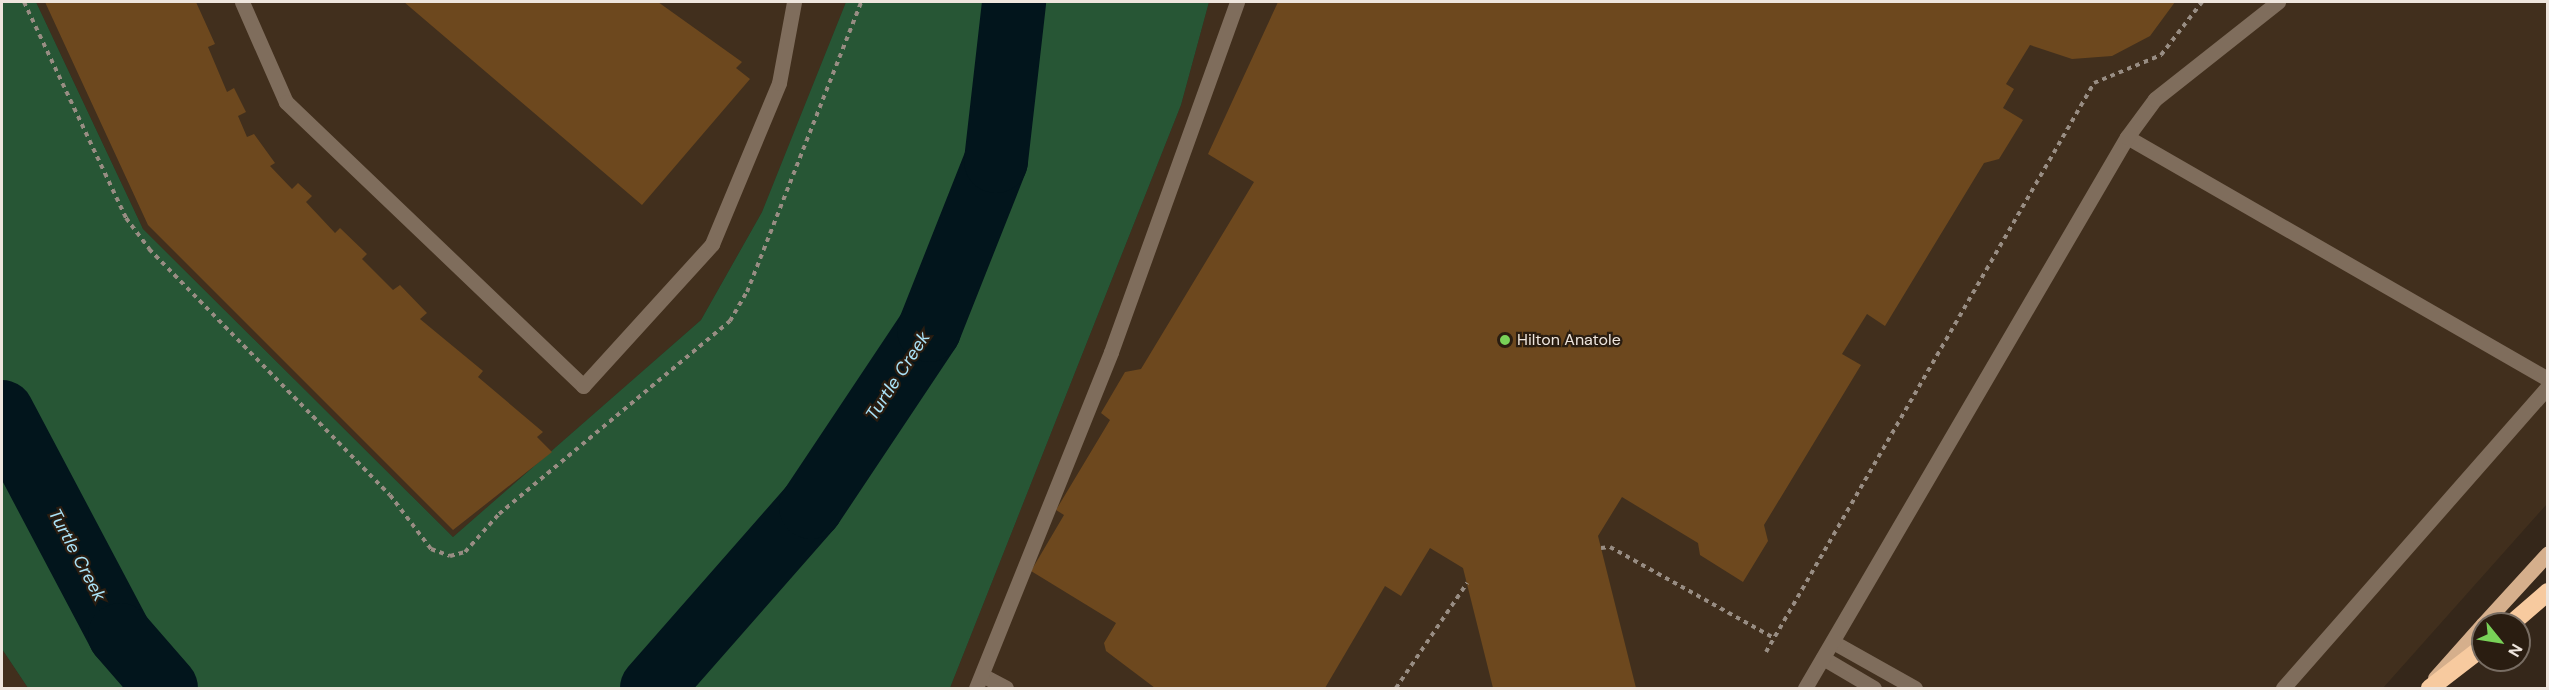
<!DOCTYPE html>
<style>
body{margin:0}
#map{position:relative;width:2549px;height:690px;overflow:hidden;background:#35271a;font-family:"DM Sans",sans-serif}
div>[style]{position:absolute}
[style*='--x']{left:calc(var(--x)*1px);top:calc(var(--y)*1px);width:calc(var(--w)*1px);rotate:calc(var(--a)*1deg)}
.built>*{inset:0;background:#412f1d}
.green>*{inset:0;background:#275635}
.river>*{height:64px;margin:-32px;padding:0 32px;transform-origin:32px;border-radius:32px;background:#02151c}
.building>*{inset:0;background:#6d481e}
.path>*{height:4px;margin-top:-2px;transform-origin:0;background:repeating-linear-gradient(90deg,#988d83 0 4.5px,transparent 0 9px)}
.minor>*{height:15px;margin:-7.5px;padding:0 7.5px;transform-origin:7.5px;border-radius:7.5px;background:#7f6d5c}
.major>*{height:15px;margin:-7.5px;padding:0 7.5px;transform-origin:7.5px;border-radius:7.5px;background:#d5af8c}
.highway>*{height:18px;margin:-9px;padding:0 9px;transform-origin:9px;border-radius:9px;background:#f7ca9f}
.dots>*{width:16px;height:16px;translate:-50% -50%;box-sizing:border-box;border:3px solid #2a1d11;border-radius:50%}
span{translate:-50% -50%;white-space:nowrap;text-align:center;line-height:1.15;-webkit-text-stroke:4.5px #2a1d11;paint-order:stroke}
.poi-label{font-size:16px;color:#eee5dd}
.left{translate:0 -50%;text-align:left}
.water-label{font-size:18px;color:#abe3f8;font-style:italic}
.frame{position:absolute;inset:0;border:3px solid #eee5dd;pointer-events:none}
.north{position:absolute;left:2471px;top:612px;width:60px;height:60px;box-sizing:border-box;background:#2a1d11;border:2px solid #786d63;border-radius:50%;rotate:120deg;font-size:16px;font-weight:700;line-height:24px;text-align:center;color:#eee5dd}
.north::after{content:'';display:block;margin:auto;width:21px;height:27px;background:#79d158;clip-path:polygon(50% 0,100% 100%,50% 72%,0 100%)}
</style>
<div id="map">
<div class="built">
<div style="clip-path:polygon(36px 2px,846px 2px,762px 212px,701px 320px,453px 537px,143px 229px)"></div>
<div style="clip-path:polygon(1209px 2px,2547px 2px,2547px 504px,2383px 688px,950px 688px,1181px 105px)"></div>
<div style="clip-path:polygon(2px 649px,28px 688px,2px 688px)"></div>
</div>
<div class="green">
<div style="clip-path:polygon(2px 2px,36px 2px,143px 229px,453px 537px,701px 320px,762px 212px,846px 2px,1209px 2px,1181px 105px,950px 688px,28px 688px,2px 649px)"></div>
</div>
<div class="river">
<div style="--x:2;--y:412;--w:252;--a:62.1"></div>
<div style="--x:120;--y:635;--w:70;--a:49"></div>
<div style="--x:652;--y:688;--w:241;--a:-48.7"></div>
<div style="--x:811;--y:507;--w:213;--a:-56.3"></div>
<div style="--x:929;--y:330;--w:182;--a:-68.4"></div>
<div style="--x:996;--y:161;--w:160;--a:-83.5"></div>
</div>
<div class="building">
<div style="clip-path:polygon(45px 2px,196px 2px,215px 44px,208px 47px,227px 92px,234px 88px,246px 112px,238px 116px,247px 137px,254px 134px,275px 163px,270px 166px,292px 189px,298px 183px,312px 196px,306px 202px,335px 233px,340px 228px,367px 254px,362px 259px,393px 290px,400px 285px,427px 313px,420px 319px,483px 371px,478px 377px,543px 432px,537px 437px,552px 452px,453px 530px,148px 225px)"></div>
<div style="clip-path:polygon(404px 2px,658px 2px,742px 62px,736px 68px,750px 79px,642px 205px)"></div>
<div style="clip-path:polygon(1278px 2px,2175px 2px,2150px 36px,2112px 56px,2072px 59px,2030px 45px,2006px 84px,2014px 89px,2003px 108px,2023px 120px,1999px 159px,1984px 163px,1885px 326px,1867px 314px,1842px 354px,1861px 365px,1764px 525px,1768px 541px,1743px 582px,1700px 555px,1698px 543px,1622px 497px,1598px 536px,1636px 688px,1493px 688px,1463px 568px,1430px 548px,1401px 596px,1385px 586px,1325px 688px,1155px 688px,1106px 651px,1104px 643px,1116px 623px,1031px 571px,1064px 515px,1056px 510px,1110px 420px,1101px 413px,1125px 372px,1141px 369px,1254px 182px,1208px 154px)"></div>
</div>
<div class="path">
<div style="--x:24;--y:2;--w:239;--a:64.7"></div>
<div style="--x:126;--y:218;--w:39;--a:53"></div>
<div style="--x:149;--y:249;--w:344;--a:45.6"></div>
<div style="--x:390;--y:495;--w:68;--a:52.8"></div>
<div style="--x:431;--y:549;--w:20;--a:20"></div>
<div style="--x:450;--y:556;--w:16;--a:-15"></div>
<div style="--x:465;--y:552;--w:51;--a:-48.2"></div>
<div style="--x:499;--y:514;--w:301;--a:-39.9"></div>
<div style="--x:730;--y:321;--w:34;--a:-60"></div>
<div style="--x:747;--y:292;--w:312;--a:-68.5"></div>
<div style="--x:1601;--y:548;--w:9;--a:-6"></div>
<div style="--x:1610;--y:547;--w:188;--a:29"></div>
<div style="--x:1766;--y:652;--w:657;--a:-60.04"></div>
<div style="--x:2094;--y:83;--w:73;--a:-22.7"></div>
<div style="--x:2161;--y:55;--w:67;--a:-52.3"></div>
<div style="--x:1396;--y:688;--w:127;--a:-55.9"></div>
</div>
<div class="minor">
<div style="--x:242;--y:2;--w:109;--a:66.3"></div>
<div style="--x:286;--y:102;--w:411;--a:43.7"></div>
<div style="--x:583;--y:386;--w:192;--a:-47.7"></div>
<div style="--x:712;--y:244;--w:174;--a:-67.4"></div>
<div style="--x:779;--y:83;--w:82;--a:-79.5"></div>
<div style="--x:2127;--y:137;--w:486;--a:29.9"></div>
<div style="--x:1833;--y:642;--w:94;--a:29.3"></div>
<div style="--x:1823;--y:658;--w:59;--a:30.5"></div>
<div style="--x:982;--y:675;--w:27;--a:28"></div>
<div style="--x:976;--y:688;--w:362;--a:-68.1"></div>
<div style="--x:1111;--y:352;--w:372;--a:-70.2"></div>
<div style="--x:1805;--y:688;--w:638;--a:-59.7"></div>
<div style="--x:2127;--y:137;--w:47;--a:-53.6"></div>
<div style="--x:2155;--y:99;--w:157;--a:-38.3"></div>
<div style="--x:2283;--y:688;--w:402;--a:-48.7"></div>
</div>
<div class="major">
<div style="--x:2483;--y:624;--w:96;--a:-47.5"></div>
<div style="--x:2435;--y:678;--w:72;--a:-48.4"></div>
</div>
<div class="highway">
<div style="--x:2511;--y:624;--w:49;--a:-40.9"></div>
<div style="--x:2430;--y:688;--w:67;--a:-37.7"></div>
</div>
<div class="dots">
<div style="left:1505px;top:340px;background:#79d158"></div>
</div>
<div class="poi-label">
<span class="left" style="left:1517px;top:340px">Hilton Anatole</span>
</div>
<div class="water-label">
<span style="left:898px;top:376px;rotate:-57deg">Turtle Creek</span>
<span style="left:77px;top:555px;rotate:62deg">Turtle Creek</span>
</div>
<div class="frame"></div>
<div class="north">N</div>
</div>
